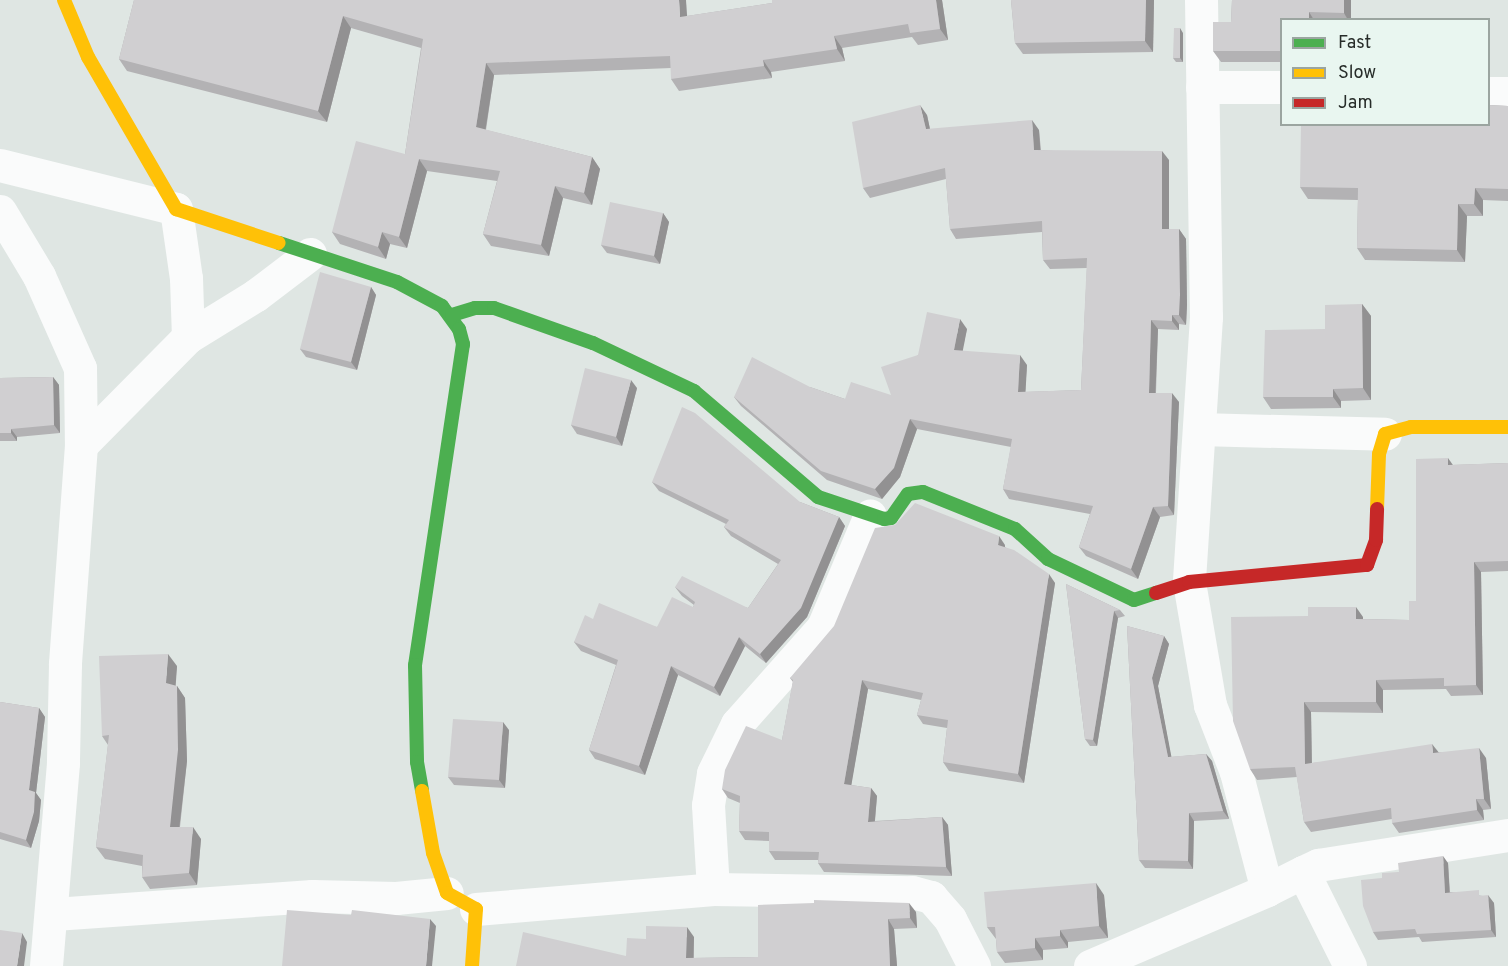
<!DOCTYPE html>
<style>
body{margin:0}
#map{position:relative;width:1508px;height:966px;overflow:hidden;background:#dfe6e3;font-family:Overpass,sans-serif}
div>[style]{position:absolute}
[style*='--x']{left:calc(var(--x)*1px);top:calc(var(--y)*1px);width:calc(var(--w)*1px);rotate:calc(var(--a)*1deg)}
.street>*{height:33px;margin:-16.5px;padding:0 16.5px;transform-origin:16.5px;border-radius:16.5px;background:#fafbfb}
.fast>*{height:14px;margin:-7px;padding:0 7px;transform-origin:7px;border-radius:7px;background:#4caf50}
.slow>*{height:14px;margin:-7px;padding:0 7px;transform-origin:7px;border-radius:7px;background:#ffc107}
.jam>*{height:14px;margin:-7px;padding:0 7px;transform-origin:7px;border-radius:7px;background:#c62828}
.wall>*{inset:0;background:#b3b2b4}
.shaded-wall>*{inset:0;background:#929192}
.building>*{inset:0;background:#d0cfd1}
span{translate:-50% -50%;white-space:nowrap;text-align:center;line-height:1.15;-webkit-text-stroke:4.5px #e9f6f0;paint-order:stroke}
.legend{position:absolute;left:1280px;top:18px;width:210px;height:108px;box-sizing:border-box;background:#e9f6f0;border:2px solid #9ba5a0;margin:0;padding:8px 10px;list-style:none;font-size:18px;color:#272c29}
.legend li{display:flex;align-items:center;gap:12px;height:30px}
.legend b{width:30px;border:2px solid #9ba5a0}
</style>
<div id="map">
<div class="street">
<div style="--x:1201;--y:0;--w:317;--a:89.1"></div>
<div style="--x:1206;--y:317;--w:266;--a:93.7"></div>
<div style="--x:1189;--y:582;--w:125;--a:80.3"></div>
<div style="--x:1210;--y:705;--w:72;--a:68.8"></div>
<div style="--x:1236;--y:772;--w:122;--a:75.3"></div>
<div style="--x:1267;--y:890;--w:40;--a:-26.6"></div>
<div style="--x:1303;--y:872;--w:105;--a:63.4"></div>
<div style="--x:1202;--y:87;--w:80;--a:0"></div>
<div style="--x:1488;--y:93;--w:20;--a:0"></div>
<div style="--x:0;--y:165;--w:181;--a:14"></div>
<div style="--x:176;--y:209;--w:70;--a:81.8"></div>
<div style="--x:186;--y:278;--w:59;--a:88.1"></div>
<div style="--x:188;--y:337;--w:152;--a:134.7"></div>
<div style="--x:0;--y:211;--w:76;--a:59"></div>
<div style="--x:39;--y:276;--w:101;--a:66"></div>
<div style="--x:80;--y:368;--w:77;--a:89.3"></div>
<div style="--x:81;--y:445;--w:220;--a:94.2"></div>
<div style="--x:65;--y:664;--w:99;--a:91.2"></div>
<div style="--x:63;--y:763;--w:204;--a:94.8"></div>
<div style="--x:188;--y:337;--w:80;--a:-31.7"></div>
<div style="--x:256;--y:295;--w:68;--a:-37.2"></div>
<div style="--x:1199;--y:429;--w:186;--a:1.5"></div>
<div style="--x:1303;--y:872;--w:17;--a:-25"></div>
<div style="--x:1318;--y:865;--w:192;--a:-9"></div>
<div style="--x:713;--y:889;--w:84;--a:-93.4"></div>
<div style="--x:708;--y:805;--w:32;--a:-81"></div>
<div style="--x:713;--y:773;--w:55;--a:-63.9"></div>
<div style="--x:737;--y:724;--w:130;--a:-48.4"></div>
<div style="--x:823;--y:627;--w:121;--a:-67.2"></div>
<div style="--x:476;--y:909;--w:238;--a:-4.8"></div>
<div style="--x:713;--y:889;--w:199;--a:0.9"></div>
<div style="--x:912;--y:892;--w:20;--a:15"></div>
<div style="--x:931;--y:897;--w:29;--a:49"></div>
<div style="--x:950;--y:919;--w:53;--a:62.9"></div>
<div style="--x:54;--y:914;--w:259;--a:-4"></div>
<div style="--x:312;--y:896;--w:84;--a:1.4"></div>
<div style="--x:396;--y:898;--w:51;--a:-5.6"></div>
<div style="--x:1090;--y:966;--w:193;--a:-23.2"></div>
</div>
<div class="fast">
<div style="--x:279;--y:243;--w:124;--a:18.3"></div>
<div style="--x:397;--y:282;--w:51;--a:28.1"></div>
<div style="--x:442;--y:306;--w:29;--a:54"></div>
<div style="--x:459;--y:329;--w:16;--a:75"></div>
<div style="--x:463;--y:344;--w:325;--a:98.5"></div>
<div style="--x:415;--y:665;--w:97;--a:88.8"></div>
<div style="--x:417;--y:762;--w:29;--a:80"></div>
<div style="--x:452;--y:315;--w:24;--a:-17"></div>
<div style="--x:475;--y:308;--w:19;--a:0"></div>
<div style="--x:494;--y:308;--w:105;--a:19.5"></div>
<div style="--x:593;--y:343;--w:112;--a:25.4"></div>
<div style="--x:694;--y:391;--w:163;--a:40.5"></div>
<div style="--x:818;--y:497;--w:70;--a:18.4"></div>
<div style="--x:884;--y:519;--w:7;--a:-8"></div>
<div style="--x:891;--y:518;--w:29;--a:-55"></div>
<div style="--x:908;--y:494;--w:15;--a:-8"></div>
<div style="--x:923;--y:492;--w:99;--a:21.9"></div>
<div style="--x:1015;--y:529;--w:45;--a:42.3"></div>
<div style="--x:1048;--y:559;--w:95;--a:25.5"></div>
<div style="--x:1134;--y:600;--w:23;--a:-18"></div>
</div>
<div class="slow">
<div style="--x:64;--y:0;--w:62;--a:67.2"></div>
<div style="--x:88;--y:57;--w:176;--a:59.9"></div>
<div style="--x:176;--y:209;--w:108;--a:18.3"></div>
<div style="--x:1377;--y:509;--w:55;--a:-87.9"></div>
<div style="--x:1379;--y:454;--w:21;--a:-73"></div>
<div style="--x:1385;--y:434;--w:27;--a:-15"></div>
<div style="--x:1411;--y:427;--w:97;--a:0"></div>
<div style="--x:422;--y:791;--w:63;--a:79.9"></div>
<div style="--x:433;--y:853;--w:42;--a:70.7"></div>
<div style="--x:447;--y:893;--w:33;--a:29"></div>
<div style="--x:476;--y:909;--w:57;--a:94"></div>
</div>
<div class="jam">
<div style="--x:1156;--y:593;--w:35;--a:-18"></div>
<div style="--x:1189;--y:582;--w:179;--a:-5.5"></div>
<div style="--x:1367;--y:565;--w:27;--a:-70"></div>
<div style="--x:1376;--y:540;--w:31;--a:-88"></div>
</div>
<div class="wall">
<div style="clip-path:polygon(134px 0,687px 16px,772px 3px,772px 0,942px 0,948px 40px,918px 45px,912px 37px,842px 48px,845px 61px,771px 72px,772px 78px,679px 91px,671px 79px,671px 68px,494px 75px,486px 130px,592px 157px,600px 169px,592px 205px,563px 198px,549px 256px,491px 246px,483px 234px,497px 181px,427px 171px,407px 248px,390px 244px,386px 259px,340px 244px,332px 232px,405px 154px,421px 48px,351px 28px,327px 122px,127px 71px,119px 59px)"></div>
<div style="clip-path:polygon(1011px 0,1154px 0,1153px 52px,1023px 54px,1015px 43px)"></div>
<div style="clip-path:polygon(1232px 0,1351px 0,1351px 20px,1281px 20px,1281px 62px,1221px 62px,1213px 51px,1231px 22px)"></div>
<div style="clip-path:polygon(1183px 33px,1183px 62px,1176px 62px,1173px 58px)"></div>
<div style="clip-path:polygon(1488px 103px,1490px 105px,1508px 106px,1508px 201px,1483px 200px,1483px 216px,1467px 216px,1465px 262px,1365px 260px,1357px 248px,1358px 200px,1308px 199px,1300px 187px,1488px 124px)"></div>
<div style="clip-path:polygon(927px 115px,930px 129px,1039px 130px,1041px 150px,1169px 160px,1169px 229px,1179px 229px,1186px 239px,1187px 305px,1186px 325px,1179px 324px,1179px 330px,1158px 329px,1156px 393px,1179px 402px,1174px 515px,1160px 517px,1138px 579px,1086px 556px,1079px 547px,1090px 514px,1009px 499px,1003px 489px,1011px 447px,917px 429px,900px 477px,882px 499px,827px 480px,741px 406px,734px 397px,810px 387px,845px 399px,891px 395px,918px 355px,967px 329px,962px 351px,1027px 365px,1025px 392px,1081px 390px,1087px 268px,1050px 269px,1043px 260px,1042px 232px,956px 239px,950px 229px,946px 179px,870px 198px,863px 188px)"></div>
<div style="clip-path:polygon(663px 213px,669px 222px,660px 264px,607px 253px,601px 245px)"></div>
<div style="clip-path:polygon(371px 287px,376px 295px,357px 370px,306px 357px,300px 349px)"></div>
<div style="clip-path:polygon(1362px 304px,1371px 316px,1371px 400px,1341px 401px,1341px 408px,1271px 409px,1263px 397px,1325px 329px)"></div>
<div style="clip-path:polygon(53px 377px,59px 385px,60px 433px,17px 437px,17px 441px,0 441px,0 378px)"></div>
<div style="clip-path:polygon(637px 388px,622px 446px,577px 434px,571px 425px)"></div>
<div style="clip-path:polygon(1508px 463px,1508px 571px,1481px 572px,1483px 695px,1451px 696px,1446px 689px,1383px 690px,1383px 713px,1311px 712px,1312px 763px,1438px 752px,1486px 758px,1491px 809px,1483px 810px,1484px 820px,1399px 833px,1392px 823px,1392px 819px,1311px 832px,1304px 822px,1297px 777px,1257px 780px,1250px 769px,1363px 617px,1363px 619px,1409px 620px,1416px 601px,1453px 465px)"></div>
<div style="clip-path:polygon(652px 482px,800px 502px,839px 517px,845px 526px,807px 617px,766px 663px,745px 646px,720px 696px,678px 675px,645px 775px,595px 759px,589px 750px,616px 665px,581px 651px,574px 642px,593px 619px,657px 627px,693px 607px,694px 605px,682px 596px,675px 587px,748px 608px,778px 564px,731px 536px,724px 527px,726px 524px,659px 491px)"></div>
<div style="clip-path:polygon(1005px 545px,1005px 547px,1055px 583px,1024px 783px,949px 771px,943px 762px,947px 728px,923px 724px,917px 715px,921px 700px,868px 689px,851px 785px,871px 788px,877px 796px,875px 821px,942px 817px,948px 825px,952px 876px,824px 872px,818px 863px,818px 860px,775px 860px,769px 851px,769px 841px,745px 840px,739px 831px,740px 803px,728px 798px,722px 789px,782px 740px,793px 682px,790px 678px)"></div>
<div style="clip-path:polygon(1066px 584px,1120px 610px,1125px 616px,1118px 618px,1097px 746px,1090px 746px,1085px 739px)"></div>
<div style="clip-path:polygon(1127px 626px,1164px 636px,1169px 644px,1158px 686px,1171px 757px,1206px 754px,1212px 761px,1229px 819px,1194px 821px,1193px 869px,1145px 868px,1139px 860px)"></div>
<div style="clip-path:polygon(177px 666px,175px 686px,177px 686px,185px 698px,187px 761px,180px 827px,201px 839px,197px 885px,150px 889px,142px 877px,142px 866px,105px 859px,96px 847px,108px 745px,102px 736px)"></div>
<div style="clip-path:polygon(0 702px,39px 708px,45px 717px,36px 793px,41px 800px,39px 821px,31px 848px,0 839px)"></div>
<div style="clip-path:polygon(509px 730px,505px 788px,454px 785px,448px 777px)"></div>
<div style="clip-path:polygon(1448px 863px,1450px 892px,1483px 896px,1494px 903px,1496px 937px,1422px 942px,1419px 937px,1378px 940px,1373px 932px,1382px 878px,1399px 872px)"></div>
<div style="clip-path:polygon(1104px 895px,1108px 938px,1068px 942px,1068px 948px,1043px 950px,1043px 960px,1005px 963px,997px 952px,996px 939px,987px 927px)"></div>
<div style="clip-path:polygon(758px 905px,916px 912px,917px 928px,894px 929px,897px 966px,626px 956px,646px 939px,694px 937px,694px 958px,758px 957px)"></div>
</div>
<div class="shaded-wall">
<div style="clip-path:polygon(679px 0,686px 0,688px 29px,680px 17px)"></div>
<div style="clip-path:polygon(936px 0,942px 0,948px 40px,940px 29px)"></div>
<div style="clip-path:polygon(1146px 0,1154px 0,1153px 52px,1145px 41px)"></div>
<div style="clip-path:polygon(1344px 0,1351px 0,1351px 20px,1348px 20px,1344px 13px)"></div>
<div style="clip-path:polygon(1309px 12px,1314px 20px,1309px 20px)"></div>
<div style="clip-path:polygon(343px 16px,351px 28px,327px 122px,318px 111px)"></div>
<div style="clip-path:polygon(1180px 28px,1183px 33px,1183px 62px,1180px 58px)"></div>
<div style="clip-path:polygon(834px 36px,842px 48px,845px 61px,837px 49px)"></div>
<div style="clip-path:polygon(763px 60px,771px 72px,772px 78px,764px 66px)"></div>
<div style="clip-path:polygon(486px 63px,494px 75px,484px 139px,476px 127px)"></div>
<div style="clip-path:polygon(920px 105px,927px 115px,932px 139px,926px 129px)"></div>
<div style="clip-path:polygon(1032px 120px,1039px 130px,1041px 160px,1034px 150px)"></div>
<div style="clip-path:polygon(1162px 151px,1169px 160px,1169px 238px,1162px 229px)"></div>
<div style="clip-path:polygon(592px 157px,600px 169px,592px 205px,584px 193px)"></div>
<div style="clip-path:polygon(419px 159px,427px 171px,407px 248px,399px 237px)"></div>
<div style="clip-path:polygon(555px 186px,563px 198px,549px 256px,541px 245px)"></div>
<div style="clip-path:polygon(1475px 188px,1483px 200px,1483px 216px,1474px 204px)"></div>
<div style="clip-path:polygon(1458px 204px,1467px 216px,1465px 262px,1457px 250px)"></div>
<div style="clip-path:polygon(663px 213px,669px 222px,660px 264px,654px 256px)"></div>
<div style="clip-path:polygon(1179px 229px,1186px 239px,1187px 305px,1186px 325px,1179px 315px)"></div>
<div style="clip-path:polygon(382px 232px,390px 244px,386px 259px,378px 247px)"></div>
<div style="clip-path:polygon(371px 287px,376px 295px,357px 370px,351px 362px)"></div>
<div style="clip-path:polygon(1362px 304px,1371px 316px,1371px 400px,1363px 388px)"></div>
<div style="clip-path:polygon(1172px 315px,1179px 324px,1179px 330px,1172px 321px)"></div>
<div style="clip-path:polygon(960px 319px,967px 329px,961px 360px,954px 350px)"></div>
<div style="clip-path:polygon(1151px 320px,1158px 329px,1155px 403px,1149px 393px)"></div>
<div style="clip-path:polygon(1020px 355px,1027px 365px,1025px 401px,1018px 392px)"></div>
<div style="clip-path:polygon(53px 377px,59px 385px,60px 433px,54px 425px)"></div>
<div style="clip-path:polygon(631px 380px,637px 388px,622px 446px,616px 437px)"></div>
<div style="clip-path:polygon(1333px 389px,1341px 401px,1341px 408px,1333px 397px)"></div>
<div style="clip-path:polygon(1172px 393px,1179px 402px,1174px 515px,1168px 506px)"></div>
<div style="clip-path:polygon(910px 419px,917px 429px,900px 477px,882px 499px,875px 489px)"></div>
<div style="clip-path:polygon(11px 429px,17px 437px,17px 441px,11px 433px)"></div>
<div style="clip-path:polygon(1448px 458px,1455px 468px,1448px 465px)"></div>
<div style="clip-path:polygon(1153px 507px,1160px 517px,1138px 579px,1131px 569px)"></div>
<div style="clip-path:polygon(839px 517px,845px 526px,807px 617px,766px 663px,760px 654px)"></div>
<div style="clip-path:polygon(999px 536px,1005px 545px,1004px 554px,998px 545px)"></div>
<div style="clip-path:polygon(1474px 562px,1481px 572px,1483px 695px,1476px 685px)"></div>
<div style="clip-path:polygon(1049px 574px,1055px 583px,1024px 783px,1018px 774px)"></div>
<div style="clip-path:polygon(1356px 607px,1363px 617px,1363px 629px,1356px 619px)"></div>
<div style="clip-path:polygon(1114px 611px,1118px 618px,1097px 746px,1093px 740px)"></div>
<div style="clip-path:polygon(1164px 636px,1169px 644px,1158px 686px,1173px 765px,1168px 757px,1152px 678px)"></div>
<div style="clip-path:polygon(739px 637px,745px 646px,720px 696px,714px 687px)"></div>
<div style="clip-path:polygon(168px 654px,177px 666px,175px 695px,166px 683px)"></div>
<div style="clip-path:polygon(671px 666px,678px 675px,645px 775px,639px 766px)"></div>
<div style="clip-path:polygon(862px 680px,868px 689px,850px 793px,844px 784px)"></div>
<div style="clip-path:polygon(1376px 680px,1383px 690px,1383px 713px,1376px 702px)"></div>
<div style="clip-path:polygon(177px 686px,185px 698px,187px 761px,178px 839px,170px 827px)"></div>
<div style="clip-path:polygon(1304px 702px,1311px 712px,1312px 774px,1305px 764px)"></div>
<div style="clip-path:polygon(39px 708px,45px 717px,36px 793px,41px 800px,39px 821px,31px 848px,26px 840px,29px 790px)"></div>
<div style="clip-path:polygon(503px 722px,509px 730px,505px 788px,499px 780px)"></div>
<div style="clip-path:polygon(1432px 744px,1440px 754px,1433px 753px)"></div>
<div style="clip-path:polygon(1479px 748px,1486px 758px,1491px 809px,1484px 799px)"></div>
<div style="clip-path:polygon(1206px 754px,1212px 761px,1229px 819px,1223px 811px)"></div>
<div style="clip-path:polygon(871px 788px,877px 796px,874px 830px,868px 822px)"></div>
<div style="clip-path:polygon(1476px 799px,1483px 810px,1484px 820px,1477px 810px)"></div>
<div style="clip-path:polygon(1189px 813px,1194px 821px,1193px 869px,1188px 861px)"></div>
<div style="clip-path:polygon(942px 817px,948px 825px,952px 876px,946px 867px)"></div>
<div style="clip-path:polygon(193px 827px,201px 839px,197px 885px,189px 873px)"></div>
<div style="clip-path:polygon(1443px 856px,1448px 863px,1450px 900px,1445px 893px)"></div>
<div style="clip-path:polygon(1096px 883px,1104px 895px,1108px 938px,1099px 926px)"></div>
<div style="clip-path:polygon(1488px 895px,1494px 903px,1496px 937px,1491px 930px)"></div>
<div style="clip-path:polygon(909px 903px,916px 912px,917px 928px,910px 918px)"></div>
<div style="clip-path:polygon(430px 919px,436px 926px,432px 966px,426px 966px)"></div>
<div style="clip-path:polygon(888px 919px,894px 929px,897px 966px,890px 966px)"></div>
<div style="clip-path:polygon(687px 927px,694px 937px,693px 966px,686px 958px)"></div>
<div style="clip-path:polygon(1060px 930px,1068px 942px,1068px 948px,1060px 936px)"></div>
<div style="clip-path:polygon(22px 933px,27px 942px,24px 966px,17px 966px)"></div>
<div style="clip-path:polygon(1035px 938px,1043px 950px,1043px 960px,1035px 948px)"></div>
</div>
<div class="building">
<div style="clip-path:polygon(134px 0,679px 0,680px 17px,772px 3px,772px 0,936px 0,940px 29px,910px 33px,908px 24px,834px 36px,837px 49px,763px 60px,764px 66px,671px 79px,670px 56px,486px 63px,476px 127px,592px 157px,584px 193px,555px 186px,541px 245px,483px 234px,500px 171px,419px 159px,399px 237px,382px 232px,378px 247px,332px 232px,356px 141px,405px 154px,423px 39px,343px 16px,318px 111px,119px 59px)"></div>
<div style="clip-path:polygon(1011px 0,1146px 0,1145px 41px,1015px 43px)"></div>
<div style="clip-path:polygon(1232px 0,1344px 0,1344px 13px,1309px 12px,1309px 20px,1281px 20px,1281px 51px,1213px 51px,1213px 22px,1231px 22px)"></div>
<div style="clip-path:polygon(1174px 28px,1180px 28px,1180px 58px,1173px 58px)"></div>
<div style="clip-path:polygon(920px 105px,926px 129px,1032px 120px,1034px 150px,1162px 151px,1162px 229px,1179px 229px,1180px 295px,1179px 315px,1172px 315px,1172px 321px,1151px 320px,1149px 393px,1172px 393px,1168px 506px,1153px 507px,1131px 569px,1079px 547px,1093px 506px,1003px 489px,1012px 439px,910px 419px,894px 468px,875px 489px,821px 471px,734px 397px,752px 357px,810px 387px,845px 399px,851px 382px,891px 395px,881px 367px,918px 355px,927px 312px,960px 319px,954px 350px,1020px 355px,1018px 392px,1081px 390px,1087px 258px,1043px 260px,1042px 221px,950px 229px,945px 168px,863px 188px,852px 122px)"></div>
<div style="clip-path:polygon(1488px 105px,1508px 106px,1508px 189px,1475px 188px,1474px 204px,1458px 204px,1457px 250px,1357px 248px,1358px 188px,1300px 187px,1301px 124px,1488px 124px)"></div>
<div style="clip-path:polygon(610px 202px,663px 213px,654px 256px,601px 245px)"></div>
<div style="clip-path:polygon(320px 272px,371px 287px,351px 362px,300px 349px)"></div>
<div style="clip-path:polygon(1362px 304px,1363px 388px,1333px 389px,1333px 397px,1263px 397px,1265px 330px,1325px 329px,1325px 305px)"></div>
<div style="clip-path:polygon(585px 368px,631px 380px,616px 437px,571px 425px)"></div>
<div style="clip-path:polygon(53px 377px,54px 425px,11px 429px,11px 433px,0 433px,0 378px)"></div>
<div style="clip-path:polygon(682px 407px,695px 413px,800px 502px,839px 517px,801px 608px,760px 654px,739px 637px,714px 687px,671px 666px,639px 766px,589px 750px,618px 660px,574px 642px,585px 615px,593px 619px,599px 603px,657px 627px,672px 597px,693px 607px,695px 602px,675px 587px,682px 576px,748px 608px,781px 560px,724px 527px,729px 520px,652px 482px)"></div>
<div style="clip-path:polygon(1448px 458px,1448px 465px,1508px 463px,1508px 561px,1474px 562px,1476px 685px,1444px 686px,1444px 678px,1376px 680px,1376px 702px,1304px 702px,1305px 764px,1432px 744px,1433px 753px,1479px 748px,1484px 799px,1476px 799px,1477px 810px,1392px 823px,1391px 808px,1304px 822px,1295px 767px,1250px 769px,1233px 721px,1231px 617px,1308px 616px,1308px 607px,1356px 607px,1356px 619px,1409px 620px,1409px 601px,1416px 601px,1416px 459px)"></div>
<div style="clip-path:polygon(915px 503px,999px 536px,998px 545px,1014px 550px,1049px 574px,1018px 774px,943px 762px,948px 720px,917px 715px,923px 693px,862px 680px,844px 784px,871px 788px,868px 822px,942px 817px,946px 867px,818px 863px,819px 852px,769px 851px,769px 832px,739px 831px,740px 796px,722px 789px,725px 770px,746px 726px,782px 740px,793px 680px,790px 678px,834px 626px,875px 528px,895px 525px)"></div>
<div style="clip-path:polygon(1066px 584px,1120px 610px,1114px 611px,1093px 740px,1085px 739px)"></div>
<div style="clip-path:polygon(1127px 626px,1164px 636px,1152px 678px,1168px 757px,1206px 754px,1223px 811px,1189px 813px,1188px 861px,1139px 860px)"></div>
<div style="clip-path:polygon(168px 654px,166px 683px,177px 686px,178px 750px,170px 827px,193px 827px,189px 873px,142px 877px,143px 855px,96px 847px,109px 735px,102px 736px,99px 656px)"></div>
<div style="clip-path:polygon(0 702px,39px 708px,29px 790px,35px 792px,34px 812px,26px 840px,0 832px)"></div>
<div style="clip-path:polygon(453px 719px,503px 722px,499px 780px,448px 777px)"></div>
<div style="clip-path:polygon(1443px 856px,1445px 893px,1479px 890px,1479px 896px,1488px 895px,1491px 930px,1417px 934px,1415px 929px,1373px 932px,1363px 906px,1361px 880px,1382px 878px,1382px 873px,1399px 872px,1398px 863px)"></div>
<div style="clip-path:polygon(1096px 883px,1099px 926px,1060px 930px,1060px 936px,1035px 938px,1035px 948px,997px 952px,995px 927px,987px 927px,984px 892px)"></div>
<div style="clip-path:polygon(814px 900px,909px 903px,910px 918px,888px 919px,890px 966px,516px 966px,523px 932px,626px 956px,627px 938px,646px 939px,646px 926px,687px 927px,686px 958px,758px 957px,758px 905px,814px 903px)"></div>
<div style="clip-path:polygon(287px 910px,351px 915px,352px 910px,430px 919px,426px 966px,282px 966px)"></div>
<div style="clip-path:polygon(0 930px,22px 933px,17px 966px,0 966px)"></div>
</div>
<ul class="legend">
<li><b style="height:8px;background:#4caf50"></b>Fast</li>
<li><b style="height:8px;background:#ffc107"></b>Slow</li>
<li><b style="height:8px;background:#c62828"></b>Jam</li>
</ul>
</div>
